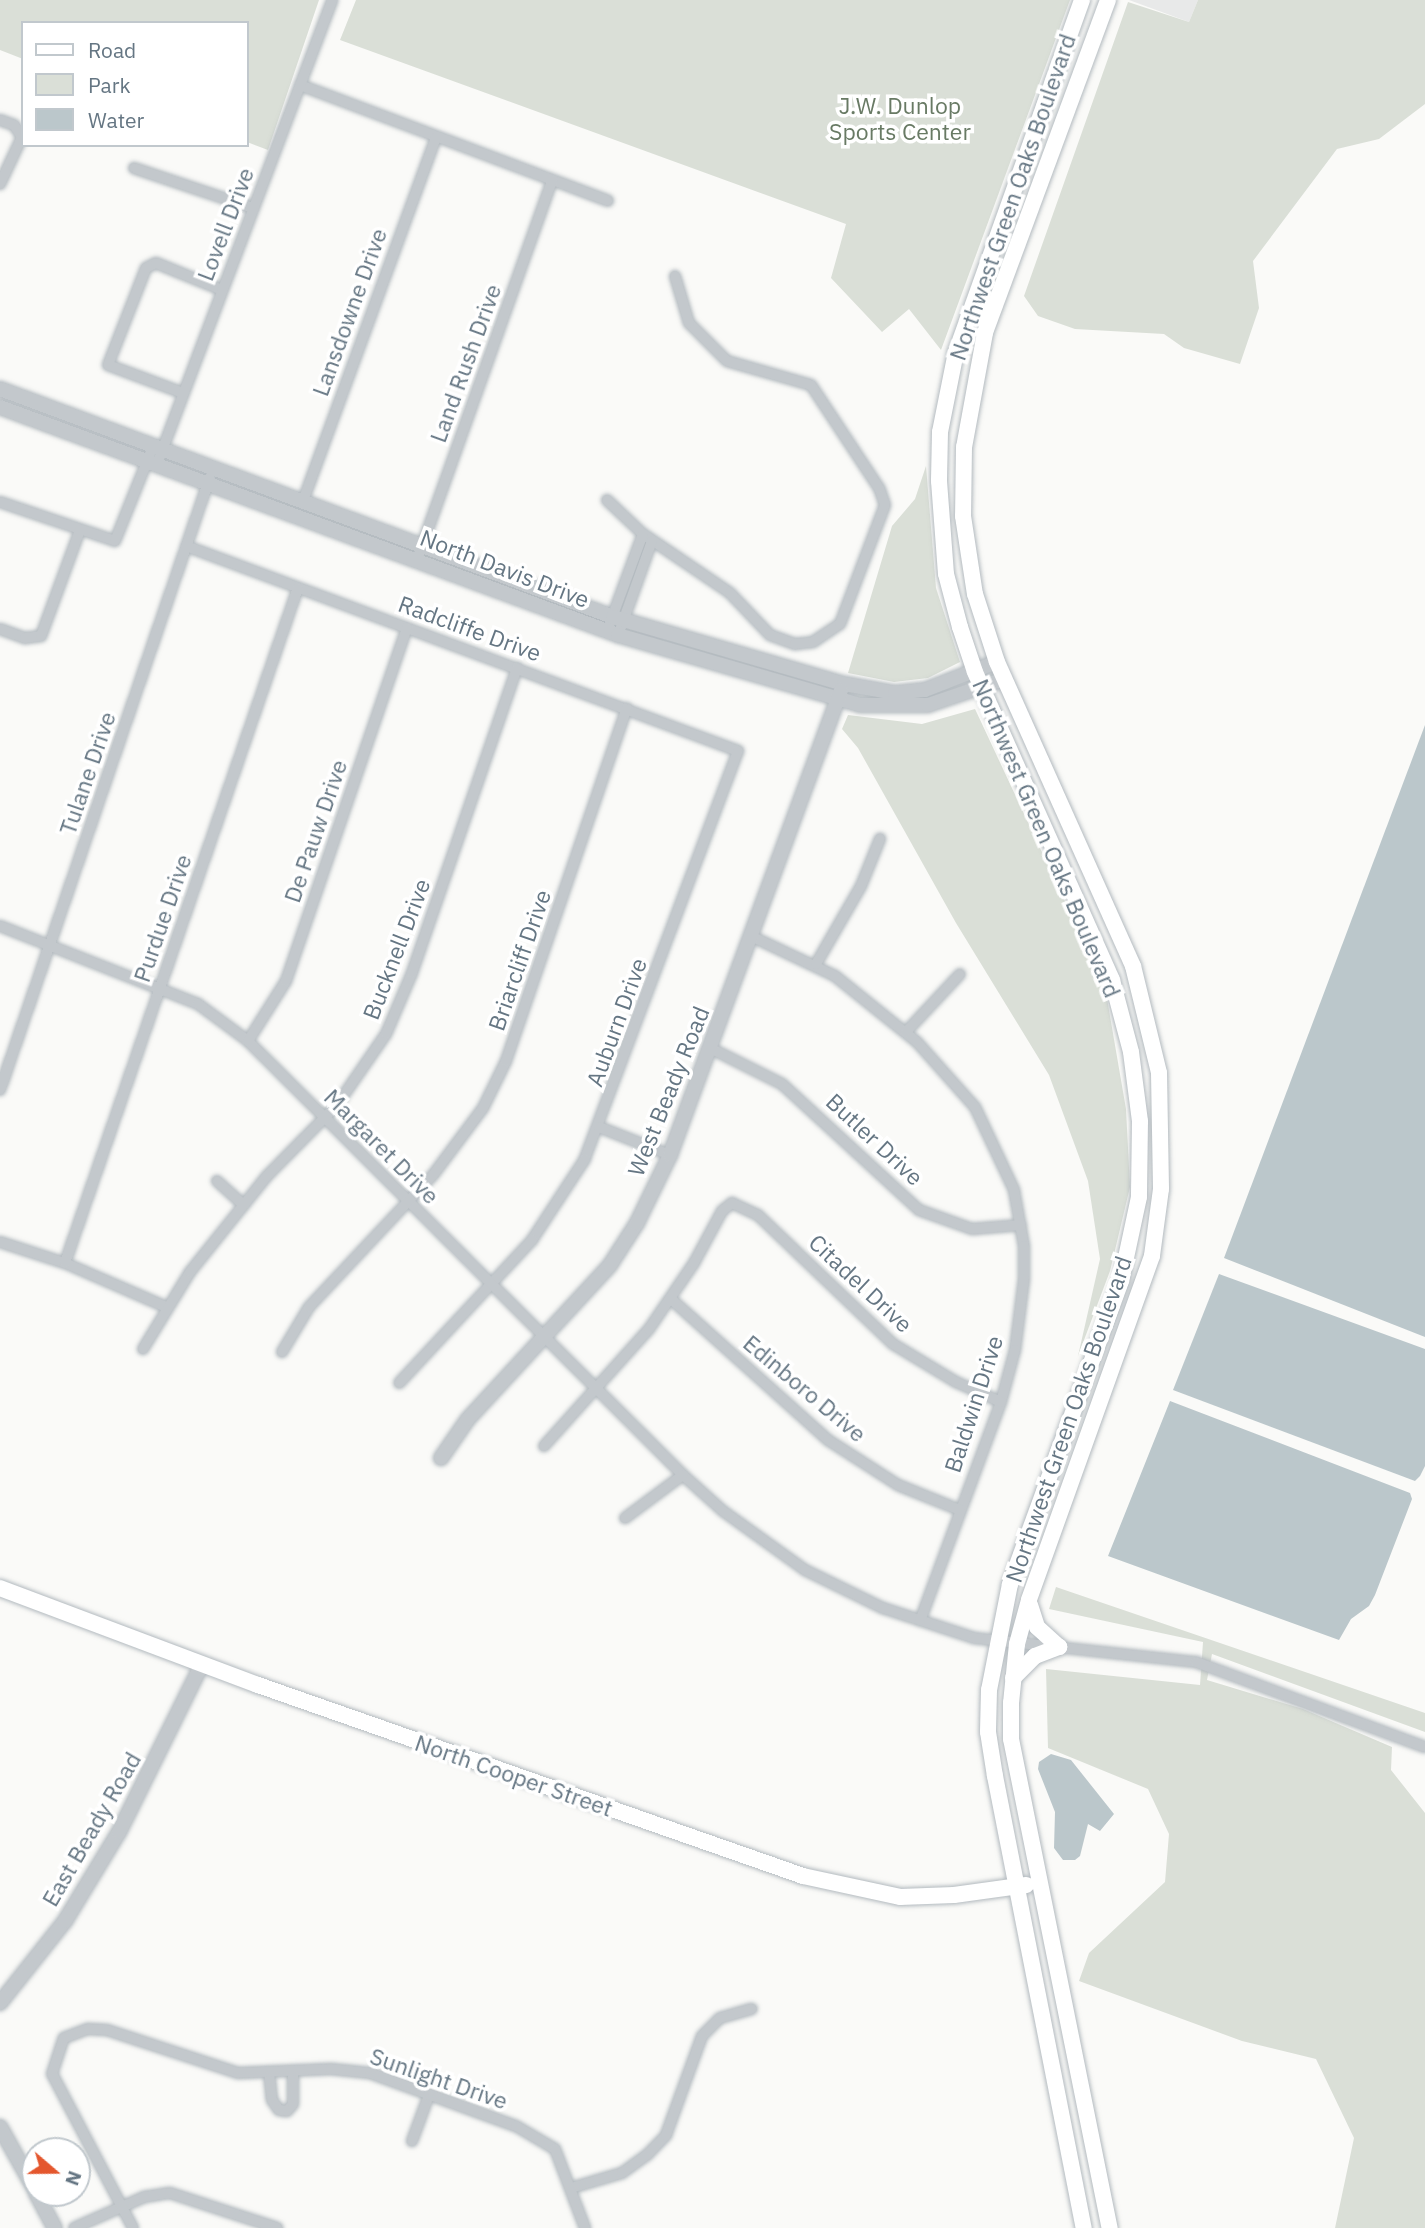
<!DOCTYPE html>
<style>
body{margin:0}
#map{position:relative;width:1425px;height:2228px;overflow:hidden;background:#fafaf8;font-family:"IBM Plex Sans",sans-serif}
div>[style]{position:absolute}
[style*='--x']{left:calc(var(--x)*1px);top:calc(var(--y)*1px);width:calc(var(--w)*1px);rotate:calc(var(--a)*1deg)}
.built>*{inset:0;background:#e8e9e9}
.green>*{inset:0;background:#dadfd7}
.water>*{inset:0;background:#bbc7cb}
.roads{filter:drop-shadow(0 0 2px #b3babf) drop-shadow(0 0 2px #b3babf)}
.minor>*{height:10px;margin:-5px;padding:0 5px;transform-origin:5px;border-radius:5px;background:#c3c8cc}
.tertiary>*{height:14px;margin:-7px;padding:0 7px;transform-origin:7px;border-radius:7px;background:#c3c8cc}
.secondary>*{height:16px;margin:-8px;padding:0 8px;transform-origin:8px;border-radius:8px;background:#fff}
span{translate:-50% -50%;white-space:nowrap;text-align:center;line-height:1.15;-webkit-text-stroke:7px #fff;paint-order:stroke}
.park-label{font-size:23px;color:#687a64}
.street-label{font-size:23px;color:#657683}
.legend{position:absolute;left:21px;top:21px;width:228px;height:126px;box-sizing:border-box;background:#fff;border:2px solid #c1c8cd;margin:0;padding:9px 12px;list-style:none;font-size:21px;color:#657683}
.legend li{display:flex;align-items:center;gap:14px;height:35px}
.legend b{width:35px;border:2px solid #c1c8cd}
.north{position:absolute;left:21px;top:2137px;width:70px;height:70px;box-sizing:border-box;background:#fff;border:2px solid #c1c8cd;border-radius:50%;rotate:110deg;font-size:19px;font-weight:700;line-height:28px;text-align:center;color:#657683}
.north::after{content:'';display:block;margin:auto;width:24px;height:32px;background:#e4572e;clip-path:polygon(50% 0,100% 100%,50% 72%,0 100%)}
</style>
<div id="map">
<div class="built">
<div style="clip-path:polygon(1129px 0,1198px 0,1189px 22px)"></div>
</div>
<div class="green">
<div style="clip-path:polygon(0 0,319px 0,268px 150px,247px 142px,247px 23px,23px 23px,23px 59px,0 50px)"></div>
<div style="clip-path:polygon(356px 0,1070px 0,941px 350px,909px 309px,882px 332px,831px 278px,846px 224px,340px 40px)"></div>
<div style="clip-path:polygon(1198px 0,1425px 0,1425px 104px,1379px 139px,1337px 149px,1253px 261px,1259px 308px,1240px 364px,1184px 348px,1164px 334px,1075px 329px,1038px 316px,1024px 296px,1128px 2px,1189px 22px)"></div>
<div style="clip-path:polygon(926px 466px,936px 588px,960px 662px,928px 678px,894px 682px,848px 673px,892px 526px,915px 499px)"></div>
<div style="clip-path:polygon(975px 709px,1105px 987px,1126px 1109px,1130px 1187px,1110px 1271px,1078px 1356px,1100px 1259px,1088px 1181px,1049px 1075px,956px 923px,858px 748px,842px 729px,848px 715px,922px 724px)"></div>
<div style="clip-path:polygon(1056px 1587px,1425px 1713px,1425px 1732px,1212px 1654px,1207px 1680px,1303px 1709px,1392px 1747px,1391px 1770px,1425px 1813px,1425px 2228px,1335px 2228px,1354px 2138px,1316px 2059px,1242px 2041px,1079px 1981px,1089px 1953px,1165px 1882px,1169px 1834px,1148px 1789px,1048px 1748px,1046px 1669px,1200px 1685px,1203px 1642px,1049px 1609px)"></div>
</div>
<div class="water">
<div style="clip-path:polygon(1425px 725px,1425px 1337px,1224px 1258px)"></div>
<div style="clip-path:polygon(1219px 1274px,1425px 1349px,1425px 1466px,1420px 1476px,1415px 1481px,1173px 1390px)"></div>
<div style="clip-path:polygon(1170px 1401px,1410px 1493px,1412px 1499px,1375px 1595px,1369px 1606px,1351px 1619px,1339px 1640px,1108px 1556px)"></div>
<div style="clip-path:polygon(1051px 1754px,1071px 1760px,1114px 1814px,1100px 1831px,1088px 1824px,1080px 1856px,1075px 1860px,1063px 1860px,1054px 1848px,1055px 1812px,1038px 1769px,1039px 1762px)"></div>
</div>
<div class="roads">
<div class="minor">
<div style="--x:300;--y:85;--w:329;--a:20.6"></div>
<div style="--x:0;--y:120;--w:15;--a:20"></div>
<div style="--x:14;--y:125;--w:14;--a:56"></div>
<div style="--x:22;--y:137;--w:52;--a:115.1"></div>
<div style="--x:134;--y:168;--w:126;--a:18.6"></div>
<div style="--x:183;--y:393;--w:80;--a:-159.5"></div>
<div style="--x:108;--y:365;--w:104;--a:-68.6"></div>
<div style="--x:146;--y:268;--w:11;--a:-27"></div>
<div style="--x:156;--y:263;--w:71;--a:22.2"></div>
<div style="--x:157;--y:464;--w:496;--a:-69.3"></div>
<div style="--x:607;--y:500;--w:50;--a:43.4"></div>
<div style="--x:643;--y:534;--w:105;--a:34.1"></div>
<div style="--x:730;--y:593;--w:58;--a:46.4"></div>
<div style="--x:770;--y:635;--w:27;--a:20"></div>
<div style="--x:795;--y:644;--w:18;--a:-6"></div>
<div style="--x:813;--y:642;--w:32;--a:-34"></div>
<div style="--x:840;--y:624;--w:127;--a:-69.3"></div>
<div style="--x:885;--y:505;--w:18;--a:-109"></div>
<div style="--x:879;--y:488;--w:123;--a:-123.4"></div>
<div style="--x:811;--y:385;--w:87;--a:-164.1"></div>
<div style="--x:727;--y:361;--w:54;--a:-135"></div>
<div style="--x:689;--y:323;--w:49;--a:-106.6"></div>
<div style="--x:303;--y:501;--w:387;--a:-69.9"></div>
<div style="--x:0;--y:502;--w:121;--a:18.7"></div>
<div style="--x:115;--y:541;--w:94;--a:-68.1"></div>
<div style="--x:186;--y:546;--w:589;--a:20.37"></div>
<div style="--x:738;--y:751;--w:436;--a:110.6"></div>
<div style="--x:585;--y:1159;--w:97;--a:123.2"></div>
<div style="--x:532;--y:1240;--w:195;--a:132.9"></div>
<div style="--x:417;--y:560;--w:403;--a:-70.4"></div>
<div style="--x:610;--y:623;--w:95;--a:-69.7"></div>
<div style="--x:621;--y:627;--w:91;--a:-70.2"></div>
<div style="--x:0;--y:629;--w:27;--a:20"></div>
<div style="--x:25;--y:638;--w:16;--a:-7"></div>
<div style="--x:41;--y:636;--w:113;--a:-69.8"></div>
<div style="--x:0;--y:926;--w:213;--a:21.5"></div>
<div style="--x:198;--y:1004;--w:62;--a:36.5"></div>
<div style="--x:248;--y:1041;--w:614;--a:44.93"></div>
<div style="--x:683;--y:1475;--w:54;--a:42"></div>
<div style="--x:723;--y:1511;--w:101;--a:35.7"></div>
<div style="--x:805;--y:1570;--w:87;--a:26"></div>
<div style="--x:883;--y:1608;--w:96;--a:18.2"></div>
<div style="--x:974;--y:1638;--w:223;--a:6.2"></div>
<div style="--x:1196;--y:1662;--w:244;--a:20.4"></div>
<div style="--x:753;--y:937;--w:91;--a:25.4"></div>
<div style="--x:835;--y:976;--w:105;--a:38.8"></div>
<div style="--x:917;--y:1042;--w:87;--a:48.3"></div>
<div style="--x:975;--y:1107;--w:92;--a:64.8"></div>
<div style="--x:1014;--y:1190;--w:57;--a:79.9"></div>
<div style="--x:1024;--y:1246;--w:33;--a:90"></div>
<div style="--x:1024;--y:1279;--w:72;--a:97.2"></div>
<div style="--x:1015;--y:1350;--w:54;--a:105.1"></div>
<div style="--x:1001;--y:1402;--w:233;--a:110.3"></div>
<div style="--x:816;--y:964;--w:90;--a:-60"></div>
<div style="--x:861;--y:886;--w:51;--a:-68"></div>
<div style="--x:906;--y:1032;--w:79;--a:-47"></div>
<div style="--x:248;--y:1041;--w:71;--a:-57.7"></div>
<div style="--x:286;--y:981;--w:373;--a:-71.1"></div>
<div style="--x:710;--y:1048;--w:80;--a:26.6"></div>
<div style="--x:782;--y:1084;--w:186;--a:42.6"></div>
<div style="--x:919;--y:1210;--w:56;--a:19.7"></div>
<div style="--x:972;--y:1229;--w:49;--a:-4.7"></div>
<div style="--x:0;--y:1090;--w:648;--a:-71.09"></div>
<div style="--x:599;--y:1127;--w:76;--a:21.5"></div>
<div style="--x:217;--y:1181;--w:36;--a:42"></div>
<div style="--x:0;--y:1242;--w:68;--a:17.9"></div>
<div style="--x:65;--y:1263;--w:110;--a:23.5"></div>
<div style="--x:65;--y:1263;--w:714;--a:-70.96"></div>
<div style="--x:671;--y:1299;--w:211;--a:41.9"></div>
<div style="--x:828;--y:1440;--w:83;--a:32.7"></div>
<div style="--x:898;--y:1485;--w:67;--a:22"></div>
<div style="--x:143;--y:1349;--w:90;--a:-58.6"></div>
<div style="--x:190;--y:1272;--w:123;--a:-51.3"></div>
<div style="--x:267;--y:1176;--w:100;--a:-45.4"></div>
<div style="--x:337;--y:1105;--w:86;--a:-55.4"></div>
<div style="--x:386;--y:1034;--w:66;--a:-66.9"></div>
<div style="--x:412;--y:973;--w:323;--a:-71"></div>
<div style="--x:282;--y:1352;--w:52;--a:-59"></div>
<div style="--x:309;--y:1307;--w:181;--a:-46.8"></div>
<div style="--x:433;--y:1175;--w:84;--a:-53.3"></div>
<div style="--x:483;--y:1108;--w:52;--a:-63.9"></div>
<div style="--x:506;--y:1061;--w:373;--a:-71.1"></div>
<div style="--x:544;--y:1446;--w:157;--a:-48.1"></div>
<div style="--x:649;--y:1329;--w:80;--a:-55.7"></div>
<div style="--x:694;--y:1263;--w:59;--a:-61.7"></div>
<div style="--x:722;--y:1211;--w:13;--a:-39"></div>
<div style="--x:732;--y:1203;--w:29;--a:25"></div>
<div style="--x:758;--y:1215;--w:187;--a:43.7"></div>
<div style="--x:893;--y:1344;--w:74;--a:31.1"></div>
<div style="--x:956;--y:1382;--w:49;--a:24"></div>
<div style="--x:625;--y:1518;--w:72;--a:-36.6"></div>
<div style="--x:269;--y:2072;--w:28;--a:84"></div>
<div style="--x:272;--y:2100;--w:12;--a:55"></div>
<div style="--x:279;--y:2110;--w:8;--a:7"></div>
<div style="--x:287;--y:2111;--w:9;--a:-49"></div>
<div style="--x:293;--y:2104;--w:33;--a:-90"></div>
<div style="--x:412;--y:2141;--w:49;--a:-69.7"></div>
<div style="--x:571;--y:2188;--w:53;--a:-16.4"></div>
<div style="--x:622;--y:2173;--w:31;--a:-36"></div>
<div style="--x:647;--y:2155;--w:28;--a:-46"></div>
<div style="--x:666;--y:2135;--w:105;--a:-70"></div>
<div style="--x:702;--y:2036;--w:25;--a:-45"></div>
<div style="--x:720;--y:2018;--w:33;--a:-16"></div>
<div style="--x:74;--y:2228;--w:77;--a:-23.9"></div>
<div style="--x:144;--y:2197;--w:26;--a:-9"></div>
<div style="--x:170;--y:2193;--w:113;--a:18.1"></div>
<div style="--x:133;--y:2228;--w:174;--a:-117.7"></div>
<div style="--x:52;--y:2074;--w:38;--a:-72"></div>
<div style="--x:64;--y:2038;--w:26;--a:-21"></div>
<div style="--x:88;--y:2029;--w:19;--a:3"></div>
<div style="--x:107;--y:2030;--w:138;--a:18.2"></div>
<div style="--x:238;--y:2073;--w:93;--a:-2.5"></div>
<div style="--x:331;--y:2069;--w:39;--a:6"></div>
<div style="--x:370;--y:2073;--w:155;--a:20"></div>
<div style="--x:516;--y:2126;--w:45;--a:30.5"></div>
<div style="--x:555;--y:2149;--w:85;--a:69.2"></div>
</div>
<div class="tertiary">
<div style="--x:0;--y:389;--w:654;--a:20.4"></div>
<div style="--x:613;--y:617;--w:241;--a:16.2"></div>
<div style="--x:844;--y:684;--w:52;--a:10"></div>
<div style="--x:895;--y:693;--w:30;--a:-6"></div>
<div style="--x:925;--y:690;--w:77;--a:-21.3"></div>
<div style="--x:0;--y:407;--w:659;--a:20.25"></div>
<div style="--x:618;--y:635;--w:252;--a:16.1"></div>
<div style="--x:860;--y:705;--w:68;--a:0"></div>
<div style="--x:928;--y:705;--w:80;--a:-18.9"></div>
<div style="--x:441;--y:1458;--w:47;--a:-55.3"></div>
<div style="--x:468;--y:1419;--w:209;--a:-47.3"></div>
<div style="--x:610;--y:1265;--w:50;--a:-57.3"></div>
<div style="--x:637;--y:1223;--w:76;--a:-64.1"></div>
<div style="--x:670;--y:1155;--w:495;--a:-69.8"></div>
<div style="--x:0;--y:2003;--w:105;--a:-51.6"></div>
<div style="--x:65;--y:1921;--w:104;--a:-58.8"></div>
<div style="--x:119;--y:1832;--w:187;--a:-63.7"></div>
<div style="--x:0;--y:2127;--w:72;--a:60.9"></div>
<div style="--x:36;--y:2193;--w:40;--a:62"></div>
</div>
<div class="secondary">
<div style="--x:1082;--y:0;--w:374;--a:109.7"></div>
<div style="--x:956;--y:352;--w:82;--a:101.3"></div>
<div style="--x:940;--y:432;--w:49;--a:91.2"></div>
<div style="--x:939;--y:481;--w:93;--a:85.7"></div>
<div style="--x:946;--y:574;--w:55;--a:75.2"></div>
<div style="--x:960;--y:627;--w:47;--a:71.6"></div>
<div style="--x:975;--y:672;--w:337;--a:66"></div>
<div style="--x:1112;--y:980;--w:74;--a:75.2"></div>
<div style="--x:1131;--y:1052;--w:70;--a:82.6"></div>
<div style="--x:1140;--y:1121;--w:76;--a:90.8"></div>
<div style="--x:1139;--y:1197;--w:86;--a:102.1"></div>
<div style="--x:1121;--y:1281;--w:323;--a:110.1"></div>
<div style="--x:1010;--y:1584;--w:108;--a:101.2"></div>
<div style="--x:989;--y:1690;--w:42;--a:91.4"></div>
<div style="--x:988;--y:1732;--w:45;--a:81"></div>
<div style="--x:995;--y:1776;--w:461;--a:78.9"></div>
<div style="--x:1108;--y:0;--w:355;--a:110.3"></div>
<div style="--x:985;--y:333;--w:116;--a:100.4"></div>
<div style="--x:964;--y:447;--w:69;--a:90.8"></div>
<div style="--x:963;--y:516;--w:79;--a:81.3"></div>
<div style="--x:975;--y:594;--w:71;--a:72.1"></div>
<div style="--x:997;--y:662;--w:333;--a:65.9"></div>
<div style="--x:1133;--y:966;--w:110;--a:76.3"></div>
<div style="--x:1159;--y:1073;--w:116;--a:89"></div>
<div style="--x:1161;--y:1189;--w:68;--a:97.7"></div>
<div style="--x:1152;--y:1256;--w:365;--a:109.7"></div>
<div style="--x:1029;--y:1600;--w:46;--a:105.3"></div>
<div style="--x:1017;--y:1644;--w:59;--a:95.8"></div>
<div style="--x:1011;--y:1703;--w:36;--a:90"></div>
<div style="--x:1011;--y:1739;--w:499;--a:78.6"></div>
<div style="--x:0;--y:1588;--w:276;--a:20.6"></div>
<div style="--x:258;--y:1685;--w:577;--a:19.31"></div>
<div style="--x:803;--y:1876;--w:99;--a:12.2"></div>
<div style="--x:900;--y:1897;--w:54;--a:-2.1"></div>
<div style="--x:954;--y:1895;--w:73;--a:-7.9"></div>
<div style="--x:1030;--y:1605;--w:23;--a:72"></div>
<div style="--x:1037;--y:1627;--w:30;--a:42"></div>
<div style="--x:1013;--y:1678;--w:31;--a:-45"></div>
<div style="--x:1035;--y:1656;--w:26;--a:-21"></div>
</div>
</div>
<div class="park-label">
<span style="left:900px;top:118px">J.W. Dunlop<br>Sports Center</span>
</div>
<div class="street-label">
<span style="left:1012px;top:197px;rotate:-71deg">Northwest Green Oaks Boulevard</span>
<span style="left:225px;top:224px;rotate:-69deg">Lovell Drive</span>
<span style="left:349px;top:312px;rotate:-70deg">Lansdowne Drive</span>
<span style="left:465px;top:363px;rotate:-70deg">Land Rush Drive</span>
<span style="left:505px;top:568px;rotate:21deg">North Davis Drive</span>
<span style="left:470px;top:628px;rotate:20deg">Radcliffe Drive</span>
<span style="left:87px;top:773px;rotate:-71deg">Tulane Drive</span>
<span style="left:315px;top:831px;rotate:-71deg">De Pauw Drive</span>
<span style="left:1047px;top:838px;rotate:67deg">Northwest Green Oaks Boulevard</span>
<span style="left:162px;top:918px;rotate:-71deg">Purdue Drive</span>
<span style="left:396px;top:949px;rotate:-69deg">Bucknell Drive</span>
<span style="left:519px;top:960px;rotate:-71deg">Briarcliff Drive</span>
<span style="left:616px;top:1022px;rotate:-70deg">Auburn Drive</span>
<span style="left:668px;top:1091px;rotate:-68deg">West Beady Road</span>
<span style="left:875px;top:1139px;rotate:43deg">Butler Drive</span>
<span style="left:382px;top:1146px;rotate:45deg">Margaret Drive</span>
<span style="left:861px;top:1283px;rotate:43deg">Citadel Drive</span>
<span style="left:805px;top:1388px;rotate:40deg">Edinboro Drive</span>
<span style="left:973px;top:1404px;rotate:-72deg">Baldwin Drive</span>
<span style="left:1068px;top:1419px;rotate:-71deg">Northwest Green Oaks Boulevard</span>
<span style="left:514px;top:1775px;rotate:19deg">North Cooper Street</span>
<span style="left:91px;top:1829px;rotate:-60deg">East Beady Road</span>
<span style="left:439px;top:2078px;rotate:19deg">Sunlight Drive</span>
</div>
<ul class="legend">
<li><b style="height:9px;background:#fff"></b>Road</li>
<li><b style="height:19px;background:#dadfd7"></b>Park</li>
<li><b style="height:19px;background:#bbc7cb"></b>Water</li>
</ul>
<div class="north">N</div>
</div>
